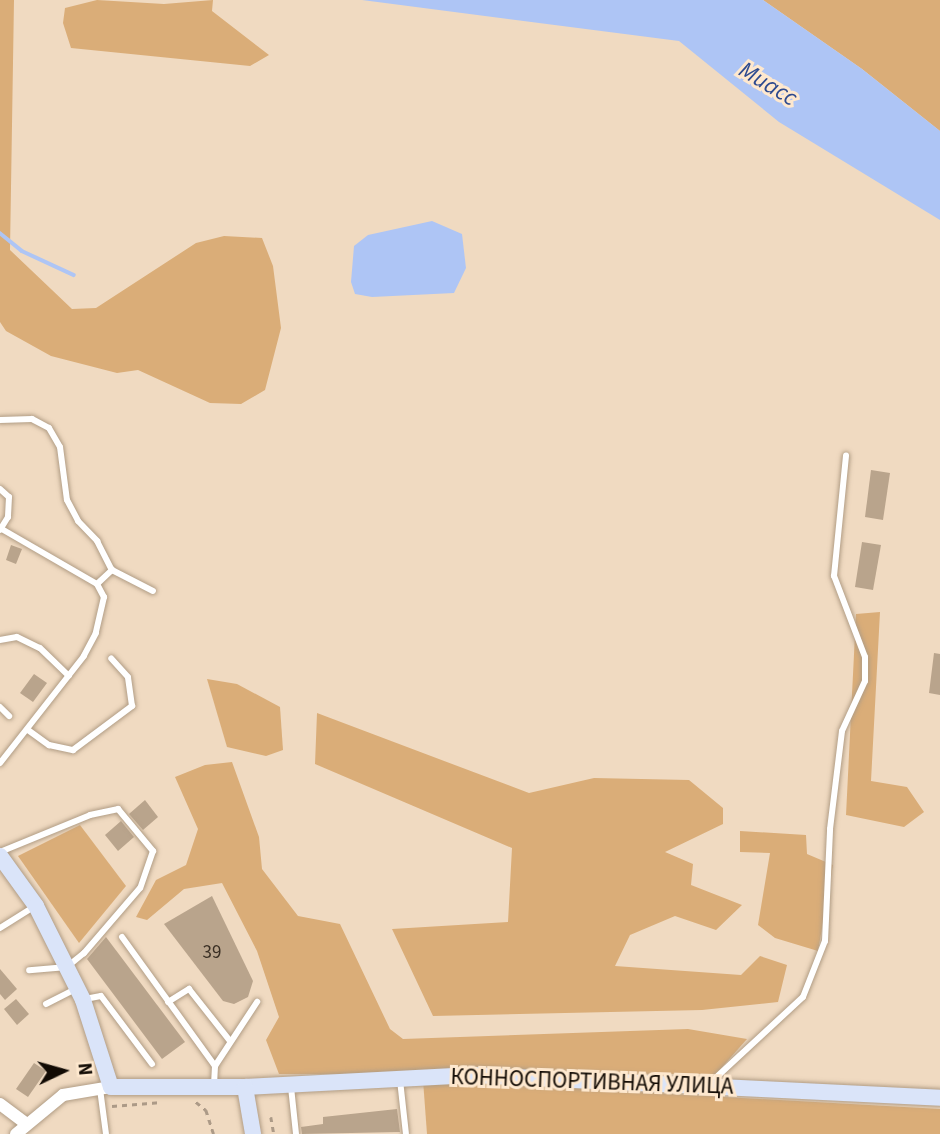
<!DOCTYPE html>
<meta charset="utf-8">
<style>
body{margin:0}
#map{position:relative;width:940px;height:1134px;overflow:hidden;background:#f0dac1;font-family:"Source Sans 3",sans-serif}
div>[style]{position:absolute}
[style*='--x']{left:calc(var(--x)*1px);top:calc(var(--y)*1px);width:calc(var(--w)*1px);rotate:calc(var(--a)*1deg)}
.green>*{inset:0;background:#daad78}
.water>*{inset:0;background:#aec5f5}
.stream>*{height:3.5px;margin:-1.75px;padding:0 1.75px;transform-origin:1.75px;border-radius:1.75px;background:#aec5f5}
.building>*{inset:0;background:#b9a48c}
.path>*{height:2.5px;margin-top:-1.25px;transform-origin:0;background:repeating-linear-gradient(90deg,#ac9a87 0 5px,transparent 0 10px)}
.roads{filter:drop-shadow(0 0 2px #b19d85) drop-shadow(0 0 2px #b19d85)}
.lane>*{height:6px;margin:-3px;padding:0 3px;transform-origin:3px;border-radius:3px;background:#fff}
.street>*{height:12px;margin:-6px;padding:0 6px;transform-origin:6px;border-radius:6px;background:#fff}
.secondary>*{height:16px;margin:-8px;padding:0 8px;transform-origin:8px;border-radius:8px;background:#dae4f9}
span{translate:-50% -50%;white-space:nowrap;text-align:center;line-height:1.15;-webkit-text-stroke:6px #fee8ce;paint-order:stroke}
.number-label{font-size:19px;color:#3b3025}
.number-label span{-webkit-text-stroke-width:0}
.street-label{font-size:23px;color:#110a03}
.water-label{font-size:24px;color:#2d4a8f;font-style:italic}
.north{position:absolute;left:28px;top:1036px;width:70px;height:70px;-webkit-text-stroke:5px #fee8ce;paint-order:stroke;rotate:85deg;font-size:19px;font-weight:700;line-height:28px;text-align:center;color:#110a03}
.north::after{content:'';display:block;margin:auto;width:24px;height:32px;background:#110a03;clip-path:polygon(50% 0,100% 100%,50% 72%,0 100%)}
</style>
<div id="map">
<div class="green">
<div style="clip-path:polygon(0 0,14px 0,10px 250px,72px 309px,96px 308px,196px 243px,224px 236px,262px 238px,273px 266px,281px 328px,265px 390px,241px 404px,210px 403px,138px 370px,117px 373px,51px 356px,6px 331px,0 322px)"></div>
<div style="clip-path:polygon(97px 0,164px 4px,213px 0,212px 11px,269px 55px,250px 66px,71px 48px,63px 23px,65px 8px)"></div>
<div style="clip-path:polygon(763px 0,940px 0,940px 131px,862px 69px)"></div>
<div style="clip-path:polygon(880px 612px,871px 781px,907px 787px,924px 812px,904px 827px,846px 815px,856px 614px)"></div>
<div style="clip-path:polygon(207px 679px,237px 684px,280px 707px,283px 750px,266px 756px,227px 747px)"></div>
<div style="clip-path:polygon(317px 713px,529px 793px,594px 778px,689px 780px,723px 808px,723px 824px,665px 852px,693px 864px,691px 885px,742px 905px,716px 930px,675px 916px,630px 935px,615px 966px,741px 975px,760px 956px,787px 965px,778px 1002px,702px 1010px,433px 1016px,392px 929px,508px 922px,512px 848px,315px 764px)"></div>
<div style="clip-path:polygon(232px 762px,259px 837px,262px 869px,298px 916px,340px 924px,390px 1029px,403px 1039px,688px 1029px,747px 1039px,716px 1074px,279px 1074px,266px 1040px,279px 1017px,257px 951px,222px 883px,184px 889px,147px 920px,136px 917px,156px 880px,186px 865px,198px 829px,175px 777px,205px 765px)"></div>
<div style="clip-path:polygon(80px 825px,126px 886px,79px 943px,18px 856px)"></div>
<div style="clip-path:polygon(740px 831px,806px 835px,807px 854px,833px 865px,818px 951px,775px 938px,758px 925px,770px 853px,740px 852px)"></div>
<div style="clip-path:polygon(423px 1080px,940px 1109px,940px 1134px,427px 1134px)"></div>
</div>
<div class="water">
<div style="clip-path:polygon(362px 0,763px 0,862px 69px,940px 131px,940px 220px,779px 122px,679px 41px)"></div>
<div style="clip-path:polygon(432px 221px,462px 234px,466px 268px,454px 293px,372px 297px,355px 294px,351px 282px,354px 246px,368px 235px)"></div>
</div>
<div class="stream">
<div style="--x:0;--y:233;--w:28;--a:39"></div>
<div style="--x:22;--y:251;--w:57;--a:24.8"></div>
</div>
<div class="building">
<div style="clip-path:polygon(871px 470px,890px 473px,883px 520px,865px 517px)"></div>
<div style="clip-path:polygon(862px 542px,881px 545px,873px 590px,855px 587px)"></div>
<div style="clip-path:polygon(11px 545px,22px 549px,16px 564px,6px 560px)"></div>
<div style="clip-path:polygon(934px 653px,940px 654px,940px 695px,929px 693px)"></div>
<div style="clip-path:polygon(34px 674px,47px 683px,33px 702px,20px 693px)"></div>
<div style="clip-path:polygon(145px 800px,158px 817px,143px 830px,129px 814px)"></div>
<div style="clip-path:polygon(121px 821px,134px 837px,118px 851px,105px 835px)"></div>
<div style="clip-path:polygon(212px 896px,253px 981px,248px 997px,234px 1004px,223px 1001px,164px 924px)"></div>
<div style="clip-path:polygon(106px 937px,185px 1042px,162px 1059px,87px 959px)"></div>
<div style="clip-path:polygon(0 969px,17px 989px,5px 1000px,0 994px)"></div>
<div style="clip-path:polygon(16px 999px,29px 1014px,17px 1025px,4px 1009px)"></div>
<div style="clip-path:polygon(34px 1063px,46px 1071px,28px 1097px,16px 1089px)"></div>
<div style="clip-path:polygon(397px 1109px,400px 1132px,302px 1134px,301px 1127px,323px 1124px,323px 1117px)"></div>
</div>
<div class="path">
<div style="--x:196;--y:1102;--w:13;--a:39"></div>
<div style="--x:206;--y:1110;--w:25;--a:72"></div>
<div style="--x:112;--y:1106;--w:50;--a:-4.6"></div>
<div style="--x:271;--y:1117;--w:17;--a:80"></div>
</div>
<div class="roads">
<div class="lane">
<div style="--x:0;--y:420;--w:32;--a:-2"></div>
<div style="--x:32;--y:419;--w:19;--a:28"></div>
<div style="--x:49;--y:428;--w:22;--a:60"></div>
<div style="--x:60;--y:447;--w:53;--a:82.5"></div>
<div style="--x:67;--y:500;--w:24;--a:62"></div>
<div style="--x:78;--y:521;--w:28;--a:46"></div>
<div style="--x:97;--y:541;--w:33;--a:63"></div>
<div style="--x:112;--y:570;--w:46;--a:27.1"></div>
<div style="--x:0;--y:489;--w:12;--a:42"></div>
<div style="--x:9;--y:497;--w:20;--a:93"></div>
<div style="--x:8;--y:517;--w:15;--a:122"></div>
<div style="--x:0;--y:528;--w:112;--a:30"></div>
<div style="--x:97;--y:584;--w:15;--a:62"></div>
<div style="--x:104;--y:597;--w:37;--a:103"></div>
<div style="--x:96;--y:633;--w:26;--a:118"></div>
<div style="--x:84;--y:656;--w:136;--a:128.1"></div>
<div style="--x:97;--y:584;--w:21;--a:-43"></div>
<div style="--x:0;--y:640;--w:17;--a:-10"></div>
<div style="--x:17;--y:637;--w:25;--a:26"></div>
<div style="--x:40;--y:648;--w:40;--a:44"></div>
<div style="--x:0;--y:707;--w:13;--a:45"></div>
<div style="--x:28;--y:730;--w:26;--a:36"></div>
<div style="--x:49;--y:745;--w:25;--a:12"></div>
<div style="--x:73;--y:750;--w:74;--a:-36.7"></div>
<div style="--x:132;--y:706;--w:29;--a:-98"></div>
<div style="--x:128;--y:677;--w:25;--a:-132"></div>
<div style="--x:0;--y:852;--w:97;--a:-22.3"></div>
<div style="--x:90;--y:815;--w:29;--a:-12"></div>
<div style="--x:118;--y:809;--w:55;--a:50.2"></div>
<div style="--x:153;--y:851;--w:39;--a:109"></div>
<div style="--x:140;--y:888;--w:86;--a:130.7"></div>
<div style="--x:84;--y:953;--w:22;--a:141"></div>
<div style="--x:67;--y:967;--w:38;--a:175"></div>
<div style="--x:0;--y:928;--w:40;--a:-32"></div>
<div style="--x:122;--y:937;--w:159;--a:54.2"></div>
<div style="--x:85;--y:999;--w:16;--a:-11"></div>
<div style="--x:101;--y:996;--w:85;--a:53.1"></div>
<div style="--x:168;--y:1002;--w:25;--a:-32"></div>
<div style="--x:189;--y:989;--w:66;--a:51.7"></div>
<div style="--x:46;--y:1004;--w:34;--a:-27"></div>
<div style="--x:400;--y:1080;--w:54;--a:83.7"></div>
<div style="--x:709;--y:1084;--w:128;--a:-42.8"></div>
<div style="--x:803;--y:997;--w:60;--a:-68.6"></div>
<div style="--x:825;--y:941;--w:112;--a:-87.4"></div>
<div style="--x:830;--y:829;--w:99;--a:-83"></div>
<div style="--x:842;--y:731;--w:55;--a:-65.3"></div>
<div style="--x:865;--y:681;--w:24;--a:-90"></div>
<div style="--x:865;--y:657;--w:87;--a:-110.9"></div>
<div style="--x:834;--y:576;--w:121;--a:-84.3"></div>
<div style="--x:214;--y:1085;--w:19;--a:-87"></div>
<div style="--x:215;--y:1066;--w:77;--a:-56.7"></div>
<div style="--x:291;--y:1087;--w:47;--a:83.9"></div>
<div style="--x:100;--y:1089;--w:45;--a:82.4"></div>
</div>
<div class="street">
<div style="--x:0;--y:1104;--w:31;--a:37"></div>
<div style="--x:16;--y:1134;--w:61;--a:-39.7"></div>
<div style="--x:63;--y:1095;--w:49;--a:-9.5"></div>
</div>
<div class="secondary">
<div style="--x:0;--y:856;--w:62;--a:54.2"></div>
<div style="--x:36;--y:906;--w:105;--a:63.4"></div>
<div style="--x:83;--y:1000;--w:91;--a:72.2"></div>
<div style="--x:111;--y:1087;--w:134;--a:0"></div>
<div style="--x:245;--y:1087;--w:228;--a:-3"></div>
<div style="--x:473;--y:1075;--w:468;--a:2.8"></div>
<div style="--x:245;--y:1087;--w:48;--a:80.3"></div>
</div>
</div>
<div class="number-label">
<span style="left:212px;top:953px">39</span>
</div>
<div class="street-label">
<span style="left:592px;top:1082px;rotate:2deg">КОННОСПОРТИВНАЯ УЛИЦА</span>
</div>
<div class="water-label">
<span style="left:768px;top:84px;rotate:31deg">Миасс</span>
</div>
<div class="north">N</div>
</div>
